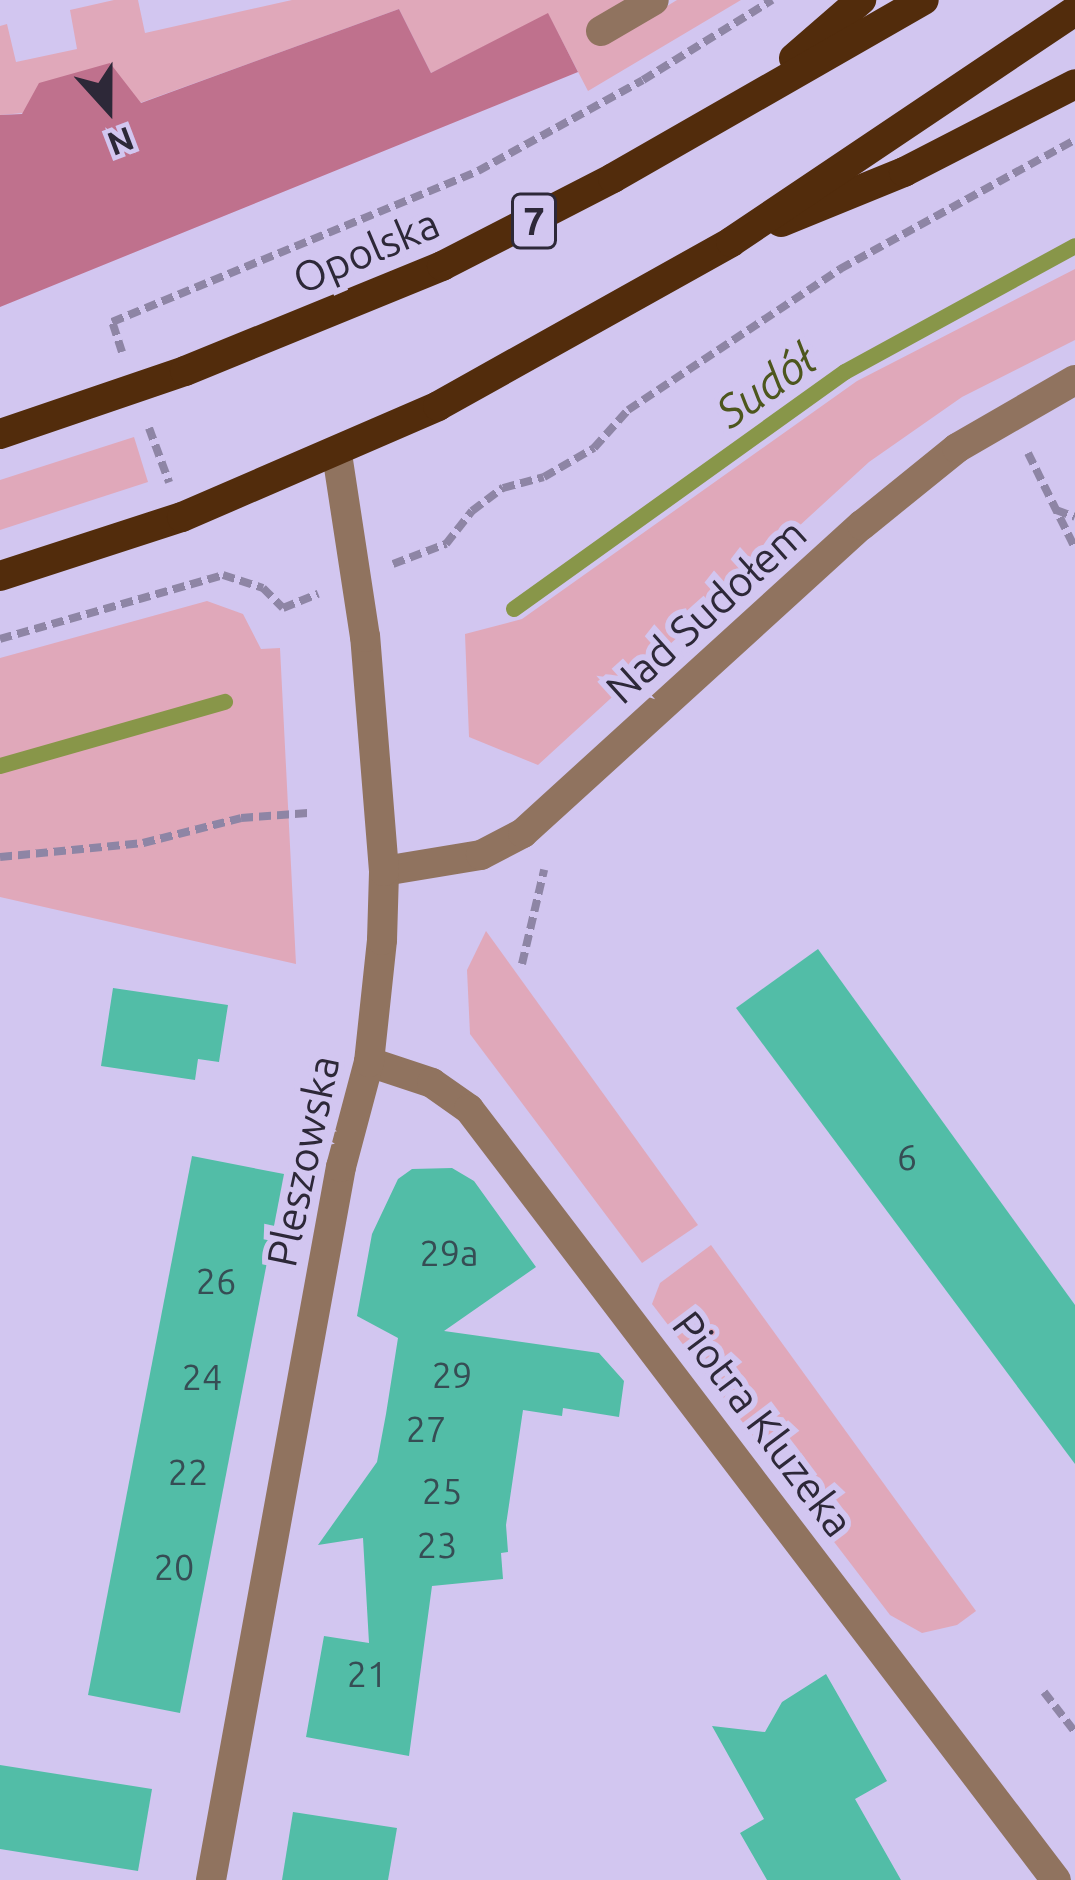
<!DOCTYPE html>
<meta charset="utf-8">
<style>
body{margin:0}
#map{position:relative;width:1075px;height:1880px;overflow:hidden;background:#d2c6f0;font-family:Ubuntu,sans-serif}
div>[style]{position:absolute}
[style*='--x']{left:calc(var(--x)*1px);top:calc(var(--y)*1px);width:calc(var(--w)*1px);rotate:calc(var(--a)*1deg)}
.green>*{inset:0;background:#e0a8ba}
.forest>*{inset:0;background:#bf718d}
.stream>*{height:16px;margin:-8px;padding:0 8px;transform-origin:8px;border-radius:8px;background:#889649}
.building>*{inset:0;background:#52bda7}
.path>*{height:8px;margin-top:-4px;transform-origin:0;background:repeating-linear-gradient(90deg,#8e85a5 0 12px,transparent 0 18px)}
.minor>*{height:30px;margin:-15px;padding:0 15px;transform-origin:15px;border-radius:15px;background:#90735f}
.major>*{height:30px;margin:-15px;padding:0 15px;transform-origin:15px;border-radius:15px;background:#522c0c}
span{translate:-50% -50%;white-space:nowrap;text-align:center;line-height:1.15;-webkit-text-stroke:12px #d2c6f0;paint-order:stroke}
.number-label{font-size:36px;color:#364d54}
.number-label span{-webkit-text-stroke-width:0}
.shield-label span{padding:3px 9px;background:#d2c6f0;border:3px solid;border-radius:9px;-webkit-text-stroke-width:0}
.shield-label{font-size:39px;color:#2d2838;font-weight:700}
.street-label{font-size:42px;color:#2d2838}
.water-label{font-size:45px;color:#4d561d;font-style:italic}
.north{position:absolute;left:48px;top:48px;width:120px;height:120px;-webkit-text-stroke:9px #d2c6f0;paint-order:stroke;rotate:159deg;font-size:33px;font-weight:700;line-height:48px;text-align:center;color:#2d2838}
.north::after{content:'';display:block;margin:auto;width:42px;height:54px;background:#2d2838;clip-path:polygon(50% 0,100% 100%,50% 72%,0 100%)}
</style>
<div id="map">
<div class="green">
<div style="clip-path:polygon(114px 0,138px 0,145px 33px,292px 0,627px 0,604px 44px,677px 0,741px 0,588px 91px,548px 14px,431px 73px,399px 9px,140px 103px,0 115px,0 26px,7px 24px,16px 62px,77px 49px,70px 10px)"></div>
<div style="clip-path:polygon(1075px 269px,1075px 340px,962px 397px,869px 462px,538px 765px,469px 737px,465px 634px,522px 619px,857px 381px)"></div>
<div style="clip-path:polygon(134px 437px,148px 482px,0 530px,0 480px)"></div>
<div style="clip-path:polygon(207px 601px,243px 614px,261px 649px,280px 648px,296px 964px,0 897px,0 658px)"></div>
<div style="clip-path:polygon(486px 931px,698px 1225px,642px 1263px,470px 1034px,467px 970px)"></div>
<div style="clip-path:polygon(711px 1245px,976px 1611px,957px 1625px,922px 1633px,890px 1615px,652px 1304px,660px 1283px)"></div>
</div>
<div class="forest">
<div style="clip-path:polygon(399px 9px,431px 73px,548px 13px,578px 72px,0 307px,0 115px,22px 114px,39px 83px,110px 63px,141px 103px)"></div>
</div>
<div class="stream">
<div style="--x:514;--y:609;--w:407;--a:-35.6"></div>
<div style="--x:845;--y:372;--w:262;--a:-28.7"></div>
<div style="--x:0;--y:766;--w:234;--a:-15.9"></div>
</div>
<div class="building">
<div style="clip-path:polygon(818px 949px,1075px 1305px,1075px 1464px,736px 1008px)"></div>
<div style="clip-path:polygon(113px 988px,228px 1005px,219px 1062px,198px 1059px,195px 1080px,101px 1066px)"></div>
<div style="clip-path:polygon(192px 1156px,284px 1174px,180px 1713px,88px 1695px)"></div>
<div style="clip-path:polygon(452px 1168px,474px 1181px,536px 1267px,444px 1331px,599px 1353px,624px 1381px,619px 1417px,563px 1408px,562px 1416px,523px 1410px,506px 1525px,508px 1552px,501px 1553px,503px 1579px,432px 1586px,409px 1756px,306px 1737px,324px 1636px,369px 1643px,363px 1538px,318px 1545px,377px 1462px,386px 1414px,398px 1338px,357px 1316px,372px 1234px,398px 1179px,412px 1169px)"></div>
<div style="clip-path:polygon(826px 1674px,887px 1781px,855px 1799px,901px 1880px,767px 1880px,740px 1833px,764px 1819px,712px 1726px,765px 1732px,782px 1702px)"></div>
<div style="clip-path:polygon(0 1765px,152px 1789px,138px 1871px,0 1849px)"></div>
<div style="clip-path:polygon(293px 1812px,397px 1828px,388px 1880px,282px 1880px)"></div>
</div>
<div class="path">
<div style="--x:122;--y:352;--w:32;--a:-108"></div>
<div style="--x:112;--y:322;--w:396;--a:-22.4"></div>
<div style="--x:478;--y:171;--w:188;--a:-28.9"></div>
<div style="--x:643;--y:80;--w:152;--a:-31.8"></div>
<div style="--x:149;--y:428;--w:58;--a:69.7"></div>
<div style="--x:1028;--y:453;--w:106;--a:63.7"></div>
<div style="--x:1056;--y:510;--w:20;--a:20"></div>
<div style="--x:393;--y:564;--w:57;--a:-20.7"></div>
<div style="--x:446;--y:544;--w:42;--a:-51.8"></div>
<div style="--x:472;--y:511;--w:39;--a:-37"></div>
<div style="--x:503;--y:488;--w:42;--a:-15"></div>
<div style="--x:544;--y:477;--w:58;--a:-30.1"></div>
<div style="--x:594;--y:448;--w:51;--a:-48.2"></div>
<div style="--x:628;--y:410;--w:255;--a:-33.6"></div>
<div style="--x:840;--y:269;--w:268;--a:-28.8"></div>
<div style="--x:0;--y:639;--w:232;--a:-16"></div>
<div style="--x:223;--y:575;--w:42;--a:18"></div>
<div style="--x:263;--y:588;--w:28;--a:45"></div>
<div style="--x:283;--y:608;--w:38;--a:-22"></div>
<div style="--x:0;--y:857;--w:144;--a:-5.6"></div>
<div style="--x:143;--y:843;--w:101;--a:-14.3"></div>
<div style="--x:241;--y:818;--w:67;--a:-4.3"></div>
<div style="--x:522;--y:964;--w:97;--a:-76.8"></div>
<div style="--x:1044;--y:1692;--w:51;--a:52.2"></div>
</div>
<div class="minor">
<div style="--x:601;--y:31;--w:61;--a:-30.3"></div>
<div style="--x:384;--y:871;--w:98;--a:-9.4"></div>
<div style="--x:481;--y:855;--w:47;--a:-27.6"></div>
<div style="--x:523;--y:833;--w:458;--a:-42.3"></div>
<div style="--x:862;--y:525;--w:122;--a:-39"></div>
<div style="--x:957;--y:448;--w:136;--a:-30"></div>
<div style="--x:369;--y:1062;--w:66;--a:18.4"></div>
<div style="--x:432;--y:1083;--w:45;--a:35.1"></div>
<div style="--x:469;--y:1109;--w:969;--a:52.72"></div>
<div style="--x:211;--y:1880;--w:725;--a:-79.67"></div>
<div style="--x:341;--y:1167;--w:109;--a:-75.1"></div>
<div style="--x:369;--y:1062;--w:123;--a:-83.9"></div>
<div style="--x:382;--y:940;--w:69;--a:-88.3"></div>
<div style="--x:384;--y:871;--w:235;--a:-94.6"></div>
<div style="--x:365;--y:637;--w:186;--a:-98.7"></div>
</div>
<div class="major">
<div style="--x:794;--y:58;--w:89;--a:-40.9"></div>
<div style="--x:781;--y:222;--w:133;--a:-22.1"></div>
<div style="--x:904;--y:172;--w:192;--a:-27.2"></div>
<div style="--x:0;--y:434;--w:195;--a:-18.8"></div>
<div style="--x:185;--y:371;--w:278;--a:-22.2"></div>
<div style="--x:442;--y:266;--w:192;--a:-27.2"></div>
<div style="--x:613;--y:178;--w:358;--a:-29.8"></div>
<div style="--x:0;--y:576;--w:191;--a:-18"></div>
<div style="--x:182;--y:517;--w:279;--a:-23.4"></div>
<div style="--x:438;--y:406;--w:336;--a:-29.2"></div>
<div style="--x:731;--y:242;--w:414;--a:-33.9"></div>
</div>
<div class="number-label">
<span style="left:907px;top:1157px">6</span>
<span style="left:449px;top:1253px">29a</span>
<span style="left:216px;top:1281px">26</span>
<span style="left:452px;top:1375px">29</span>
<span style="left:202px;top:1377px">24</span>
<span style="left:426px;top:1429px">27</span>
<span style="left:188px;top:1472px">22</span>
<span style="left:442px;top:1491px">25</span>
<span style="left:437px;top:1545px">23</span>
<span style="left:174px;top:1567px">20</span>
<span style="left:367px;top:1674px">21</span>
</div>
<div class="shield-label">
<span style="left:534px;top:221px">7</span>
</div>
<div class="street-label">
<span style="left:366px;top:251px;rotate:-23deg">Opolska</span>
<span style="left:706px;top:611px;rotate:-42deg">Nad Sudołem</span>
<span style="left:303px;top:1161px;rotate:-78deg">Pleszowska</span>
<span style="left:763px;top:1424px;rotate:53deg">Piotra Kluzeka</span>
</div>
<div class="water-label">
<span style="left:766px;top:385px;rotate:-35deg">Sudół</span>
</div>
<div class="north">N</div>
</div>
